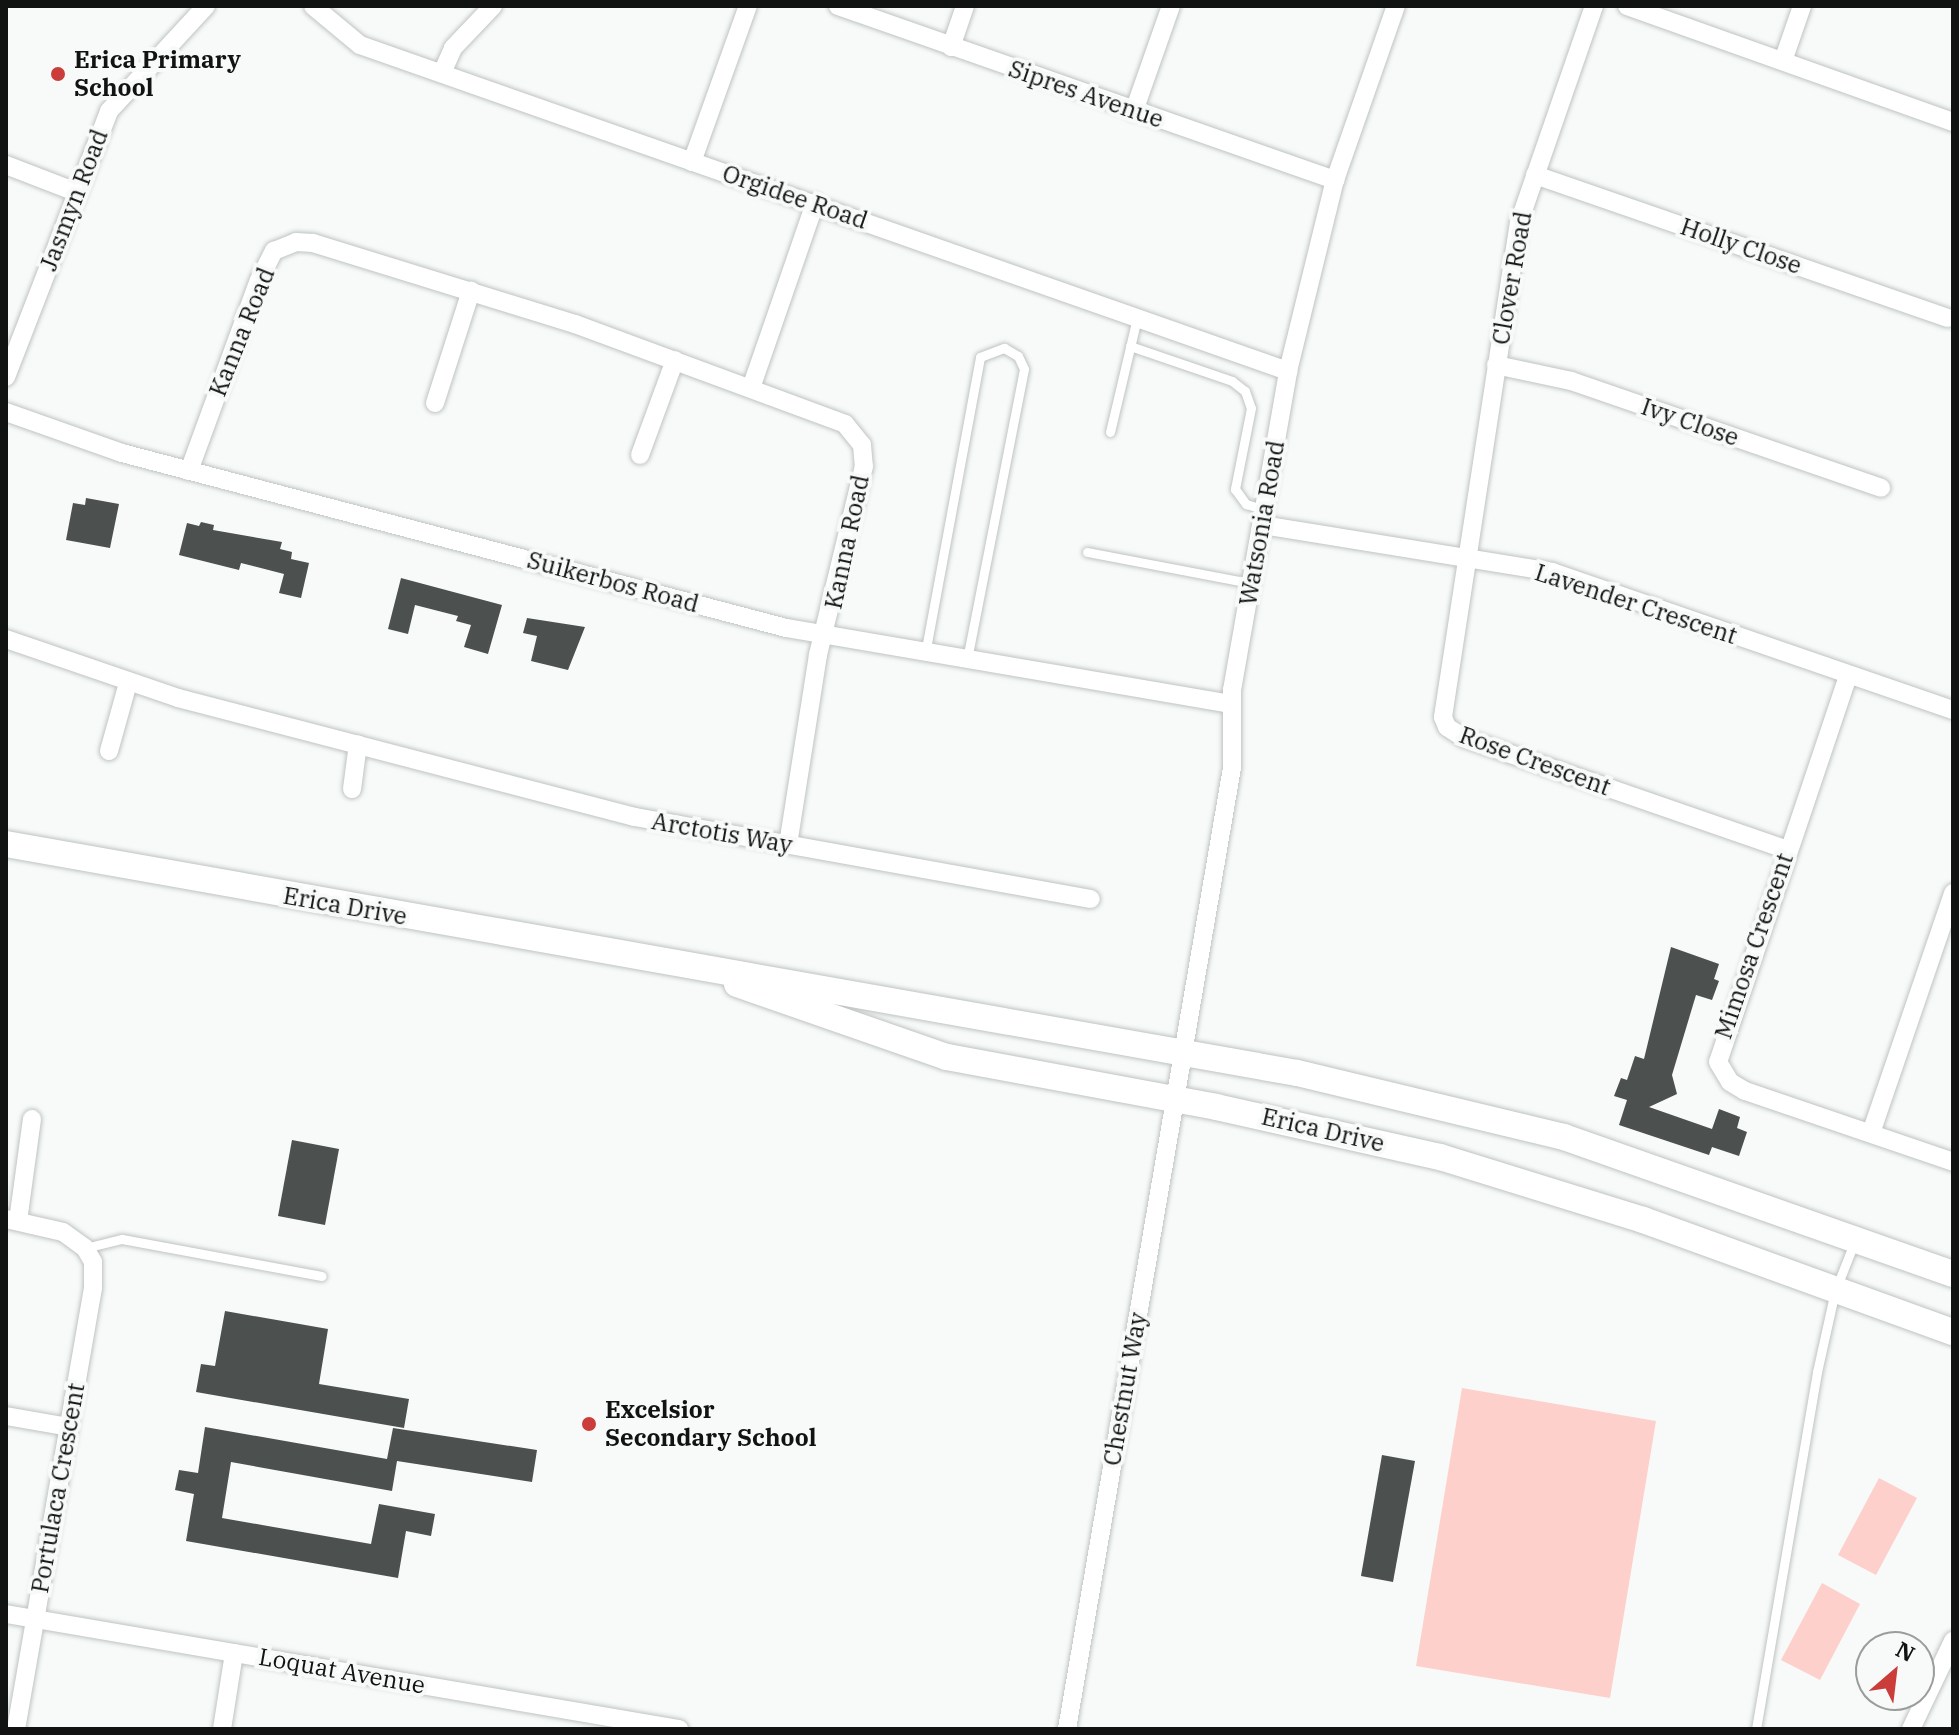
<!DOCTYPE html>
<style>
body{margin:0}
#map{position:relative;width:1959px;height:1735px;overflow:hidden;background:#f7faf8;font-family:"IBM Plex Serif",serif}
div>[style]{position:absolute}
[style*='--x']{left:calc(var(--x)*1px);top:calc(var(--y)*1px);width:calc(var(--w)*1px);rotate:calc(var(--a)*1deg)}
.green>*{inset:0;background:#fdd0cb}
.building>*{inset:0;background:#4c504e}
.roads{filter:drop-shadow(0 0 2px #bfc3c1) drop-shadow(0 0 2px #bfc3c1)}
.lane>*{height:9px;margin:-4.5px;padding:0 4.5px;transform-origin:4.5px;border-radius:4.5px;background:#fff}
.street>*{height:18px;margin:-9px;padding:0 9px;transform-origin:9px;border-radius:9px;background:#fff}
.secondary>*{height:26px;margin:-13px;padding:0 13px;transform-origin:13px;border-radius:13px;background:#fff}
.dots>*{width:22px;height:22px;translate:-50% -50%;box-sizing:border-box;border:4px solid #f7faf8;border-radius:50%}
span{translate:-50% -50%;white-space:nowrap;text-align:center;line-height:1.15;-webkit-text-stroke:8px #f7faf8;paint-order:stroke}
.poi-label{font-size:24px;color:#111212;font-weight:700}
.left{translate:0 -50%;text-align:left}
.street-label{font-size:24px;color:#111212}
.frame{position:absolute;inset:0;border:8px solid #111212;pointer-events:none}
.north{position:absolute;left:1855px;top:1631px;width:80px;height:80px;box-sizing:border-box;background:#f7faf8;border:2px solid #9b9d9c;border-radius:50%;rotate:28deg;font-size:22px;font-weight:700;line-height:32px;text-align:center;color:#111212}
.north::after{content:'';display:block;margin:auto;width:28px;height:36px;background:#cb3d3a;clip-path:polygon(50% 0,100% 100%,50% 72%,0 100%)}
</style>
<div id="map">
<div class="green">
<div style="clip-path:polygon(1462px 1388px,1656px 1421px,1610px 1698px,1416px 1666px)"></div>
<div style="clip-path:polygon(1879px 1478px,1917px 1498px,1876px 1575px,1838px 1555px)"></div>
<div style="clip-path:polygon(1822px 1583px,1860px 1604px,1820px 1680px,1781px 1660px)"></div>
</div>
<div class="building">
<div style="clip-path:polygon(86px 498px,119px 504px,110px 548px,66px 540px,73px 503px,85px 505px)"></div>
<div style="clip-path:polygon(201px 522px,214px 525px,213px 530px,282px 542px,280px 549px,292px 552px,291px 559px,309px 563px,301px 598px,279px 593px,284px 574px,241px 563px,239px 570px,179px 555px,187px 523px,199px 526px)"></div>
<div style="clip-path:polygon(401px 578px,502px 605px,488px 654px,464px 647px,471px 625px,456px 621px,458px 616px,415px 605px,408px 634px,388px 629px)"></div>
<div style="clip-path:polygon(527px 618px,585px 627px,568px 670px,531px 661px,537px 636px,523px 633px)"></div>
<div style="clip-path:polygon(1671px 947px,1719px 964px,1714px 979px,1719px 981px,1712px 1000px,1696px 995px,1672px 1075px,1677px 1094px,1649px 1107px,1712px 1129px,1719px 1109px,1740px 1117px,1737px 1128px,1747px 1132px,1739px 1156px,1712px 1147px,1709px 1155px,1619px 1125px,1627px 1100px,1614px 1096px,1621px 1078px,1627px 1080px,1635px 1056px,1644px 1059px)"></div>
<div style="clip-path:polygon(292px 1140px,339px 1149px,325px 1225px,278px 1216px)"></div>
<div style="clip-path:polygon(225px 1311px,328px 1329px,319px 1384px,409px 1399px,404px 1428px,196px 1392px,201px 1364px,215px 1366px)"></div>
<div style="clip-path:polygon(205px 1427px,387px 1459px,393px 1428px,537px 1450px,532px 1482px,397px 1461px,392px 1491px,231px 1462px,222px 1518px,371px 1544px,379px 1504px,435px 1514px,431px 1536px,406px 1531px,398px 1578px,186px 1541px,194px 1494px,175px 1490px,179px 1470px,198px 1473px)"></div>
<div style="clip-path:polygon(1382px 1455px,1415px 1461px,1393px 1582px,1361px 1576px)"></div>
</div>
<div class="roads">
<div class="lane">
<div style="--x:1130;--y:346;--w:108;--a:18.9"></div>
<div style="--x:1232;--y:381;--w:16;--a:38"></div>
<div style="--x:1245;--y:391;--w:18;--a:71"></div>
<div style="--x:1251;--y:408;--w:83;--a:101.2"></div>
<div style="--x:1235;--y:489;--w:19;--a:54"></div>
<div style="--x:1246;--y:504;--w:21;--a:17"></div>
<div style="--x:1110;--y:432;--w:117;--a:-76.7"></div>
<div style="--x:1087;--y:552;--w:166;--a:10.8"></div>
<div style="--x:925;--y:654;--w:302;--a:-79.5"></div>
<div style="--x:980;--y:357;--w:26;--a:-21"></div>
<div style="--x:1004;--y:348;--w:16;--a:30"></div>
<div style="--x:1018;--y:356;--w:14;--a:65"></div>
<div style="--x:1024;--y:369;--w:297;--a:101.1"></div>
<div style="--x:85;--y:1248;--w:38;--a:-14"></div>
<div style="--x:122;--y:1239;--w:203;--a:10.5"></div>
<div style="--x:1756;--y:1729;--w:362;--a:-80.3"></div>
<div style="--x:1817;--y:1372;--w:83;--a:-77.5"></div>
<div style="--x:1835;--y:1291;--w:52;--a:-68.4"></div>
</div>
<div class="street">
<div style="--x:313;--y:6;--w:61;--a:39.7"></div>
<div style="--x:360;--y:45;--w:984;--a:19.36"></div>
<div style="--x:838;--y:6;--w:527;--a:19.3"></div>
<div style="--x:1594;--y:6;--w:229;--a:109.1"></div>
<div style="--x:1519;--y:222;--w:501;--a:98.73"></div>
<div style="--x:1443;--y:717;--w:11;--a:68"></div>
<div style="--x:1447;--y:727;--w:20;--a:33"></div>
<div style="--x:1464;--y:738;--w:342;--a:19.1"></div>
<div style="--x:1627;--y:6;--w:346;--a:19.6"></div>
<div style="--x:951;--y:47;--w:43;--a:-71.1"></div>
<div style="--x:1783;--y:61;--w:58;--a:-70.9"></div>
<div style="--x:442;--y:73;--w:27;--a:-66"></div>
<div style="--x:453;--y:48;--w:58;--a:-46.4"></div>
<div style="--x:1134;--y:111;--w:111;--a:-70.6"></div>
<div style="--x:692;--y:162;--w:166;--a:-70.3"></div>
<div style="--x:6;--y:165;--w:75;--a:21.1"></div>
<div style="--x:1535;--y:175;--w:437;--a:19.1"></div>
<div style="--x:1496;--y:365;--w:77;--a:12"></div>
<div style="--x:1571;--y:381;--w:328;--a:19"></div>
<div style="--x:6;--y:377;--w:285;--a:-68.8"></div>
<div style="--x:109;--y:111;--w:143;--a:-47.3"></div>
<div style="--x:751;--y:388;--w:196;--a:-70.9"></div>
<div style="--x:435;--y:403;--w:118;--a:-72.2"></div>
<div style="--x:6;--y:412;--w:123;--a:19.5"></div>
<div style="--x:122;--y:453;--w:687;--a:14.76"></div>
<div style="--x:786;--y:628;--w:452;--a:9.7"></div>
<div style="--x:640;--y:455;--w:101;--a:-69.8"></div>
<div style="--x:189;--y:471;--w:203;--a:-69.9"></div>
<div style="--x:259;--y:280;--w:33;--a:-63"></div>
<div style="--x:274;--y:251;--w:24;--a:-22"></div>
<div style="--x:296;--y:242;--w:17;--a:3"></div>
<div style="--x:313;--y:243;--w:274;--a:17.2"></div>
<div style="--x:575;--y:324;--w:288;--a:20.3"></div>
<div style="--x:845;--y:424;--w:27;--a:51"></div>
<div style="--x:862;--y:445;--w:21;--a:85"></div>
<div style="--x:864;--y:466;--w:195;--a:103.7"></div>
<div style="--x:818;--y:655;--w:191;--a:99"></div>
<div style="--x:1263;--y:525;--w:293;--a:9.2"></div>
<div style="--x:1552;--y:572;--w:424;--a:19"></div>
<div style="--x:6;--y:639;--w:182;--a:18.9"></div>
<div style="--x:178;--y:698;--w:472;--a:14.6"></div>
<div style="--x:635;--y:817;--w:463;--a:10.2"></div>
<div style="--x:1848;--y:676;--w:407;--a:108.6"></div>
<div style="--x:1718;--y:1062;--w:23;--a:59"></div>
<div style="--x:1730;--y:1082;--w:17;--a:31"></div>
<div style="--x:1745;--y:1091;--w:220;--a:18.8"></div>
<div style="--x:109;--y:751;--w:71;--a:-74.4"></div>
<div style="--x:352;--y:789;--w:45;--a:-82.4"></div>
<div style="--x:1871;--y:1133;--w:254;--a:-71.1"></div>
<div style="--x:6;--y:1219;--w:58;--a:12.8"></div>
<div style="--x:63;--y:1232;--w:27;--a:36"></div>
<div style="--x:85;--y:1248;--w:16;--a:60"></div>
<div style="--x:93;--y:1262;--w:26;--a:90"></div>
<div style="--x:93;--y:1288;--w:448;--a:99.9"></div>
<div style="--x:18;--y:1221;--w:103;--a:-82.2"></div>
<div style="--x:6;--y:1416;--w:64;--a:9.9"></div>
<div style="--x:6;--y:1614;--w:683;--a:9.7"></div>
<div style="--x:222;--y:1729;--w:77;--a:-81"></div>
<div style="--x:1067;--y:1729;--w:975;--a:-80.26"></div>
<div style="--x:1232;--y:768;--w:78;--a:-90"></div>
<div style="--x:1232;--y:690;--w:324;--a:-80"></div>
<div style="--x:1288;--y:371;--w:197;--a:-76.2"></div>
<div style="--x:1335;--y:180;--w:184;--a:-70.7"></div>
<div style="--x:1911;--y:1729;--w:98;--a:-64.5"></div>
</div>
<div class="secondary">
<div style="--x:6;--y:844;--w:1311;--a:10.06"></div>
<div style="--x:1297;--y:1073;--w:275;--a:13.5"></div>
<div style="--x:1564;--y:1137;--w:412;--a:19.4"></div>
<div style="--x:737;--y:984;--w:222;--a:19.2"></div>
<div style="--x:947;--y:1057;--w:274;--a:10.5"></div>
<div style="--x:1216;--y:1107;--w:230;--a:12.6"></div>
<div style="--x:1440;--y:1157;--w:213;--a:17.2"></div>
<div style="--x:1643;--y:1220;--w:330;--a:19.9"></div>
</div>
</div>
<div class="dots">
<div style="left:58px;top:74px;background:#cb3d3a"></div>
<div style="left:589px;top:1424px;background:#cb3d3a"></div>
</div>
<div class="poi-label">
<span class="left" style="left:74px;top:74px">Erica Primary<br>School</span>
<span class="left" style="left:605px;top:1424px">Excelsior<br>Secondary School</span>
</div>
<div class="street-label">
<span style="left:1086px;top:94px;rotate:19deg">Sipres Avenue</span>
<span style="left:795px;top:197px;rotate:19deg">Orgidee Road</span>
<span style="left:74px;top:200px;rotate:-69deg">Jasmyn Road</span>
<span style="left:1741px;top:246px;rotate:19deg">Holly Close</span>
<span style="left:1512px;top:278px;rotate:-80deg">Clover Road</span>
<span style="left:242px;top:332px;rotate:-68deg">Kanna Road</span>
<span style="left:1690px;top:422px;rotate:19deg">Ivy Close</span>
<span style="left:1262px;top:523px;rotate:-80deg">Watsonia Road</span>
<span style="left:847px;top:542px;rotate:-78deg">Kanna Road</span>
<span style="left:613px;top:582px;rotate:15deg">Suikerbos Road</span>
<span style="left:1636px;top:604px;rotate:18deg">Lavender Crescent</span>
<span style="left:1535px;top:761px;rotate:20deg">Rose Crescent</span>
<span style="left:722px;top:833px;rotate:10deg">Arctotis Way</span>
<span style="left:345px;top:906px;rotate:10deg">Erica Drive</span>
<span style="left:1754px;top:946px;rotate:-71deg">Mimosa Crescent</span>
<span style="left:1323px;top:1130px;rotate:13deg">Erica Drive</span>
<span style="left:1125px;top:1389px;rotate:-80deg">Chestnut Way</span>
<span style="left:58px;top:1488px;rotate:-80deg">Portulaca Crescent</span>
<span style="left:342px;top:1671px;rotate:10deg">Loquat Avenue</span>
</div>
<div class="frame"></div>
<div class="north">N</div>
</div>
